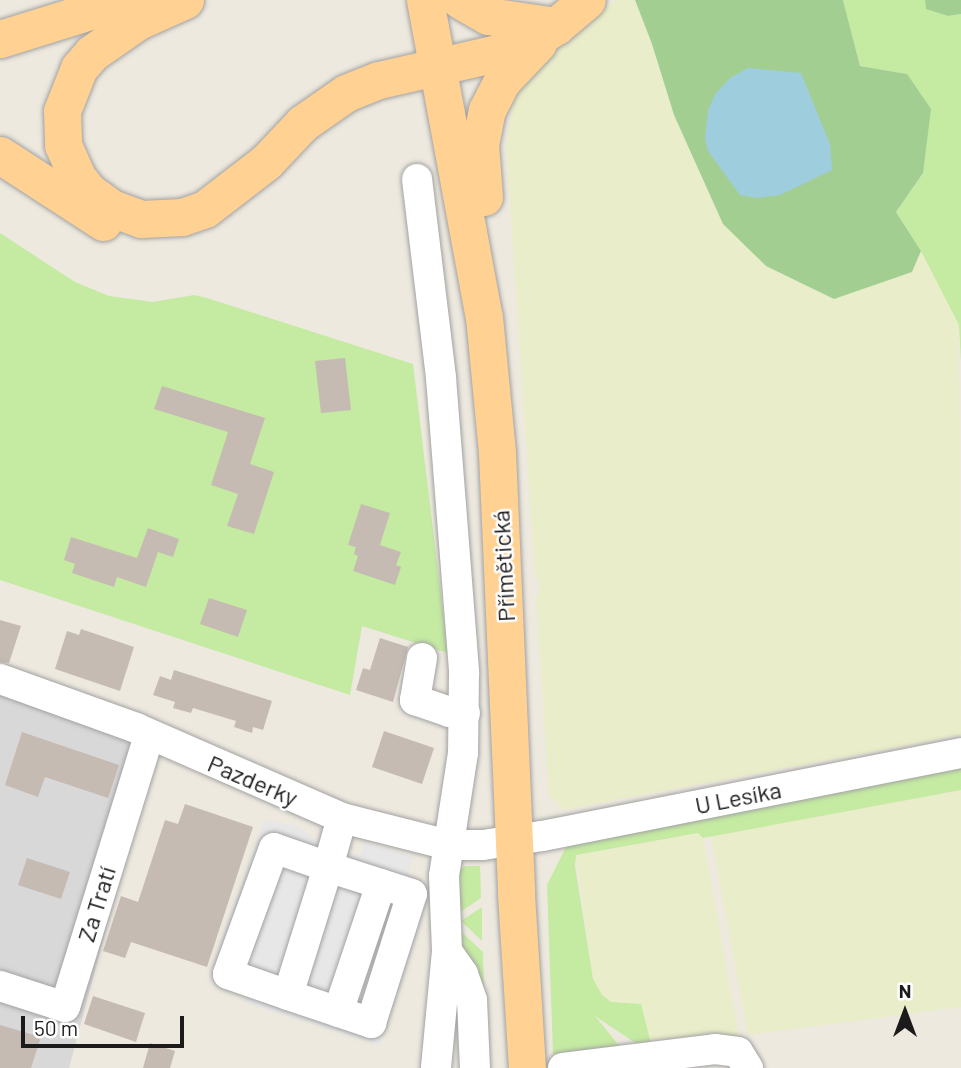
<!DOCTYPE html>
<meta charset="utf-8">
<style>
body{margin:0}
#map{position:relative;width:961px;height:1068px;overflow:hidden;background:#ede9df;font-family:Barlow,sans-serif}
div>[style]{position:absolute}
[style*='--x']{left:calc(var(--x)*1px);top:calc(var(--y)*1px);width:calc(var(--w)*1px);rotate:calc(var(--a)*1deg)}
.residential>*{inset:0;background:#d9d8d8}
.farmland>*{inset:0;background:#eaedc9}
.grass>*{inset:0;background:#c5eaa2}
.forest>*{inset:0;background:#a3ce92}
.parking>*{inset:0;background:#e7e7e7}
.water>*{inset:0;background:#9ecedd}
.building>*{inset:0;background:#c5bbb3}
.roads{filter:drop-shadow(0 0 2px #a2a2a2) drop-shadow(0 0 2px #a2a2a2)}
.minor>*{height:30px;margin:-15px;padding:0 15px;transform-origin:15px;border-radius:15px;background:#fff}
.major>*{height:37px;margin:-18.5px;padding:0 18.5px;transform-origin:18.5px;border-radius:18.5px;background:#ffd193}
span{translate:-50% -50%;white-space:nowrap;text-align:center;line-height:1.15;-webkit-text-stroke:5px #fff;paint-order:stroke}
.street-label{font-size:24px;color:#1b1b1b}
.north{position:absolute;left:870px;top:977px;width:70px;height:70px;-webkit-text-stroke:5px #fff;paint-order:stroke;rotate:0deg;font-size:19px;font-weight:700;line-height:28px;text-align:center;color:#1b1b1b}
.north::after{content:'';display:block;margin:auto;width:24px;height:32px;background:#1b1b1b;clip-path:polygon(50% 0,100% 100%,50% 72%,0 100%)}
.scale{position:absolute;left:21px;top:1016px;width:163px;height:32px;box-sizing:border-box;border:4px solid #1b1b1b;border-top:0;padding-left:9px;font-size:21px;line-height:24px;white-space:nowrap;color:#1b1b1b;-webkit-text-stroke:5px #fff;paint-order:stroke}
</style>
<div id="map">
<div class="residential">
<div style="clip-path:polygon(0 678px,161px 724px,69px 1068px,0 1068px)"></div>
</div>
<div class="farmland">
<div style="clip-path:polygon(616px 0,635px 0,652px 44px,674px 115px,724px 224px,766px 266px,912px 272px,921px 251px,959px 325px,961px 735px,563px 810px,549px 797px,536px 595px,540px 594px,539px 579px,535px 579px,506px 144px,513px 103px,521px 84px,563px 39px)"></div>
<div style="clip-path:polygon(961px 790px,961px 1007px,748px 1035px,711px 836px)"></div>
<div style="clip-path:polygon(699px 833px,703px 838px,739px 1038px,652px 1048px,641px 1004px,611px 1002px,602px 995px,593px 979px,576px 855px)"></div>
</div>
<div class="grass">
<div style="clip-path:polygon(843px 0,925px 0,927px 9px,948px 16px,961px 14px,961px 362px,959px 325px,921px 251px,896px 212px,923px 173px,907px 74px,860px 66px)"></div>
<div style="clip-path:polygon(0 233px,75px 282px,109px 296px,153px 302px,194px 295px,207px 298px,413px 364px,448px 653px,362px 626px,350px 695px,0 580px)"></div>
<div style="clip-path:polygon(961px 764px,961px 790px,703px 838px,698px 833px,576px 855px,575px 866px,593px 979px,602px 995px,611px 1002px,641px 1004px,652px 1048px,643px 1048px,595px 1016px,626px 1054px,560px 1060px,553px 1053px,547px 885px,566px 847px,577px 841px)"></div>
<div style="clip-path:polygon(466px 866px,480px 866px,481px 898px,456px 915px,457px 870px)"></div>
<div style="clip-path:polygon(482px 907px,482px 941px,461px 921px)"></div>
<div style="clip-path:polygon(456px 927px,483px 952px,484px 996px,462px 955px)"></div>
</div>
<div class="forest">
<div style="clip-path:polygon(635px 0,843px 0,860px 66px,907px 74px,931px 109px,923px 173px,896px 212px,921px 251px,912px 272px,834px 299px,766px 266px,723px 224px,674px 115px,652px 44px)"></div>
<div style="clip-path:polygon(925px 0,961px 0,961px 14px,948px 16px,926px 9px)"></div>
</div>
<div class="parking">
<div style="clip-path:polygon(265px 820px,298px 826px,317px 841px,360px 857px,365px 842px,413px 857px,408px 872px,424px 887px,426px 908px,379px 1045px,243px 1002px,247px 988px,209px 978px)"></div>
</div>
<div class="water">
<div style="clip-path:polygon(748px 68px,801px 73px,830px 144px,832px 170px,780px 195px,757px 198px,740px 195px,708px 151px,705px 139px,708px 110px,716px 93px,730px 78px)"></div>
</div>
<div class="building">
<div style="clip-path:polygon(345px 358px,351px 410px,321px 413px,315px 361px)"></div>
<div style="clip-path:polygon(162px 386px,265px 418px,250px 464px,274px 472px,254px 534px,227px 526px,238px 494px,211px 485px,228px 432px,154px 409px)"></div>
<div style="clip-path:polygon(361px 504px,390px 513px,380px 545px,401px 552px,396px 565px,401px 567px,395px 585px,353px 571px,358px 556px,354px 554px,356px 547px,348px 545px)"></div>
<div style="clip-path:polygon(148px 528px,179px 539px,173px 557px,158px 552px,146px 587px,117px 577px,114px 587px,72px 573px,75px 564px,64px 560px,71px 537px,137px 558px)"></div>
<div style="clip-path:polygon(209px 598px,247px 610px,238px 637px,200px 624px)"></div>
<div style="clip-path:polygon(0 620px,21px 626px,9px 663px,0 662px)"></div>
<div style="clip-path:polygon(81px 629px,134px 647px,120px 691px,55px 669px,67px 631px,79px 635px)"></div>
<div style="clip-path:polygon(380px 638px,408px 647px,393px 702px,356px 690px,363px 668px,370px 670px)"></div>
<div style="clip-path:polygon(174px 670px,272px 701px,263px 730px,253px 727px,252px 733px,234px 727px,236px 721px,193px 708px,191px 713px,173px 708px,175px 702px,153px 695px,160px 676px,171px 680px)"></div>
<div style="clip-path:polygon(384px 731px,434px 748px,422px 784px,372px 767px)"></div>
<div style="clip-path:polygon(22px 732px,119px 765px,108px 798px,45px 777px,38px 797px,5px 785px)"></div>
<div style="clip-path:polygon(185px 804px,253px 827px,207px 967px,131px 942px,125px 958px,103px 951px,121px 896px,138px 902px,165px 820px,178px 824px)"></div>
<div style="clip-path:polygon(27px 858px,70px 872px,61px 899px,18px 885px)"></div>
<div style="clip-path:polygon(93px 996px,145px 1013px,136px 1042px,84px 1024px)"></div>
<div style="clip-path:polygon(0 1025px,41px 1037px,31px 1068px,0 1068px)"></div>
<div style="clip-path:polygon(150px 1043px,175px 1051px,170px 1068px,143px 1068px)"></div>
</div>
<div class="roads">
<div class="minor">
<div style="--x:417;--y:179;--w:200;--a:83.1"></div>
<div style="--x:441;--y:378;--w:296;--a:85.5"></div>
<div style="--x:464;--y:673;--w:80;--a:90.7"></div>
<div style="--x:463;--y:753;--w:124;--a:98.8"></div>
<div style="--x:444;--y:876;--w:75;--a:87.7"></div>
<div style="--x:447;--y:951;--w:118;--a:95.4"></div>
<div style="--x:422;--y:658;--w:43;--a:99.5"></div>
<div style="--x:415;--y:700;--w:36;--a:19"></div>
<div style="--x:449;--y:712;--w:16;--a:4"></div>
<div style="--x:0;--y:679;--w:145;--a:19.8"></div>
<div style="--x:136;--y:728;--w:225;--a:23.6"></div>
<div style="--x:342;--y:818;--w:110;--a:14.2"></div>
<div style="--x:449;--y:845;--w:34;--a:0"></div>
<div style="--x:483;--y:845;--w:60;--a:-8.7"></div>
<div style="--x:542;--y:836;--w:427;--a:-11.2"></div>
<div style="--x:447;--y:951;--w:28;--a:55"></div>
<div style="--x:463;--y:974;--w:28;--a:71"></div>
<div style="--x:472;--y:1000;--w:68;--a:87.5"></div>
<div style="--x:0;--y:986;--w:68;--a:17.9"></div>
<div style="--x:65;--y:1007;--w:284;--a:-72.8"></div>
<div style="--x:288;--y:995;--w:134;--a:-72.6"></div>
<div style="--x:328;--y:867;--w:57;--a:-160.6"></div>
<div style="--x:274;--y:848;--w:134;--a:110.1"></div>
<div style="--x:228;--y:974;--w:64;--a:19.3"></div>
<div style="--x:288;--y:995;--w:88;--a:18.6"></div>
<div style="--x:371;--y:1023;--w:135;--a:-72.4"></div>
<div style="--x:412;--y:894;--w:88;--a:-162.2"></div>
<div style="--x:328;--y:867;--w:51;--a:-74.1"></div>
<div style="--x:338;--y:1012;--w:135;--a:-71.4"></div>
<div style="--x:563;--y:1068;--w:153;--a:-7.1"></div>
<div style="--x:715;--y:1049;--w:23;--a:7"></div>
<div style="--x:738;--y:1052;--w:19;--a:58"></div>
</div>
<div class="major">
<div style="--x:185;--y:0;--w:51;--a:155.9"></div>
<div style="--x:138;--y:21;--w:56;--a:145.2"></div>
<div style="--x:92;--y:53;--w:20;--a:131"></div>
<div style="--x:79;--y:68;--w:46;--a:111.6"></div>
<div style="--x:62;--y:111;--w:34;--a:88"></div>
<div style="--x:63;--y:145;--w:36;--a:66"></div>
<div style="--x:78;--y:178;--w:16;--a:52"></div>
<div style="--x:88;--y:191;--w:29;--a:36"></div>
<div style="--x:111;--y:208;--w:32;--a:20"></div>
<div style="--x:141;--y:219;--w:41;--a:-2.8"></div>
<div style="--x:182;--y:217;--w:24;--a:-19"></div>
<div style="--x:205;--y:209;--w:77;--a:-37.6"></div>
<div style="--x:266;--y:162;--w:54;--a:-46.5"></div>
<div style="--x:303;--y:123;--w:52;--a:-34.9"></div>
<div style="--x:346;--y:93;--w:35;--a:-22"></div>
<div style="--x:379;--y:80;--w:121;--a:-12.9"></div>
<div style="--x:497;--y:53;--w:36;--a:-18"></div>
<div style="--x:531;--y:42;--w:30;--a:-33"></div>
<div style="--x:556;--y:26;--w:40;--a:-40"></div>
<div style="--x:425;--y:0;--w:322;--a:79.5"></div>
<div style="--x:484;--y:317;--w:137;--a:84.5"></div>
<div style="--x:497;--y:453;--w:441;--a:87.5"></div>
<div style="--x:516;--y:894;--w:174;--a:86.4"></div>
<div style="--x:460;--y:0;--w:32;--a:30"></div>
<div style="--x:488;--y:16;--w:69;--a:8.4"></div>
<div style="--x:0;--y:39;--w:131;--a:-17.3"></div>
<div style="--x:0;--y:155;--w:123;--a:33"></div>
<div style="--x:484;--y:197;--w:52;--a:-94.4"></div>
<div style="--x:480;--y:145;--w:36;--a:-79"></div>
<div style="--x:487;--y:110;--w:33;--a:-63"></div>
<div style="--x:502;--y:81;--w:52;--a:-46.5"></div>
</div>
</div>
<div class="street-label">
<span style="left:503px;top:566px;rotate:-93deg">Přímětická</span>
<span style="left:253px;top:780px;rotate:23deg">Pazderky</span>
<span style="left:738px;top:797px;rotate:-11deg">U Lesíka</span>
<span style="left:96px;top:904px;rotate:-73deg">Za Tratí</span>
</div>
<div class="north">N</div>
<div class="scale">50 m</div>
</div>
